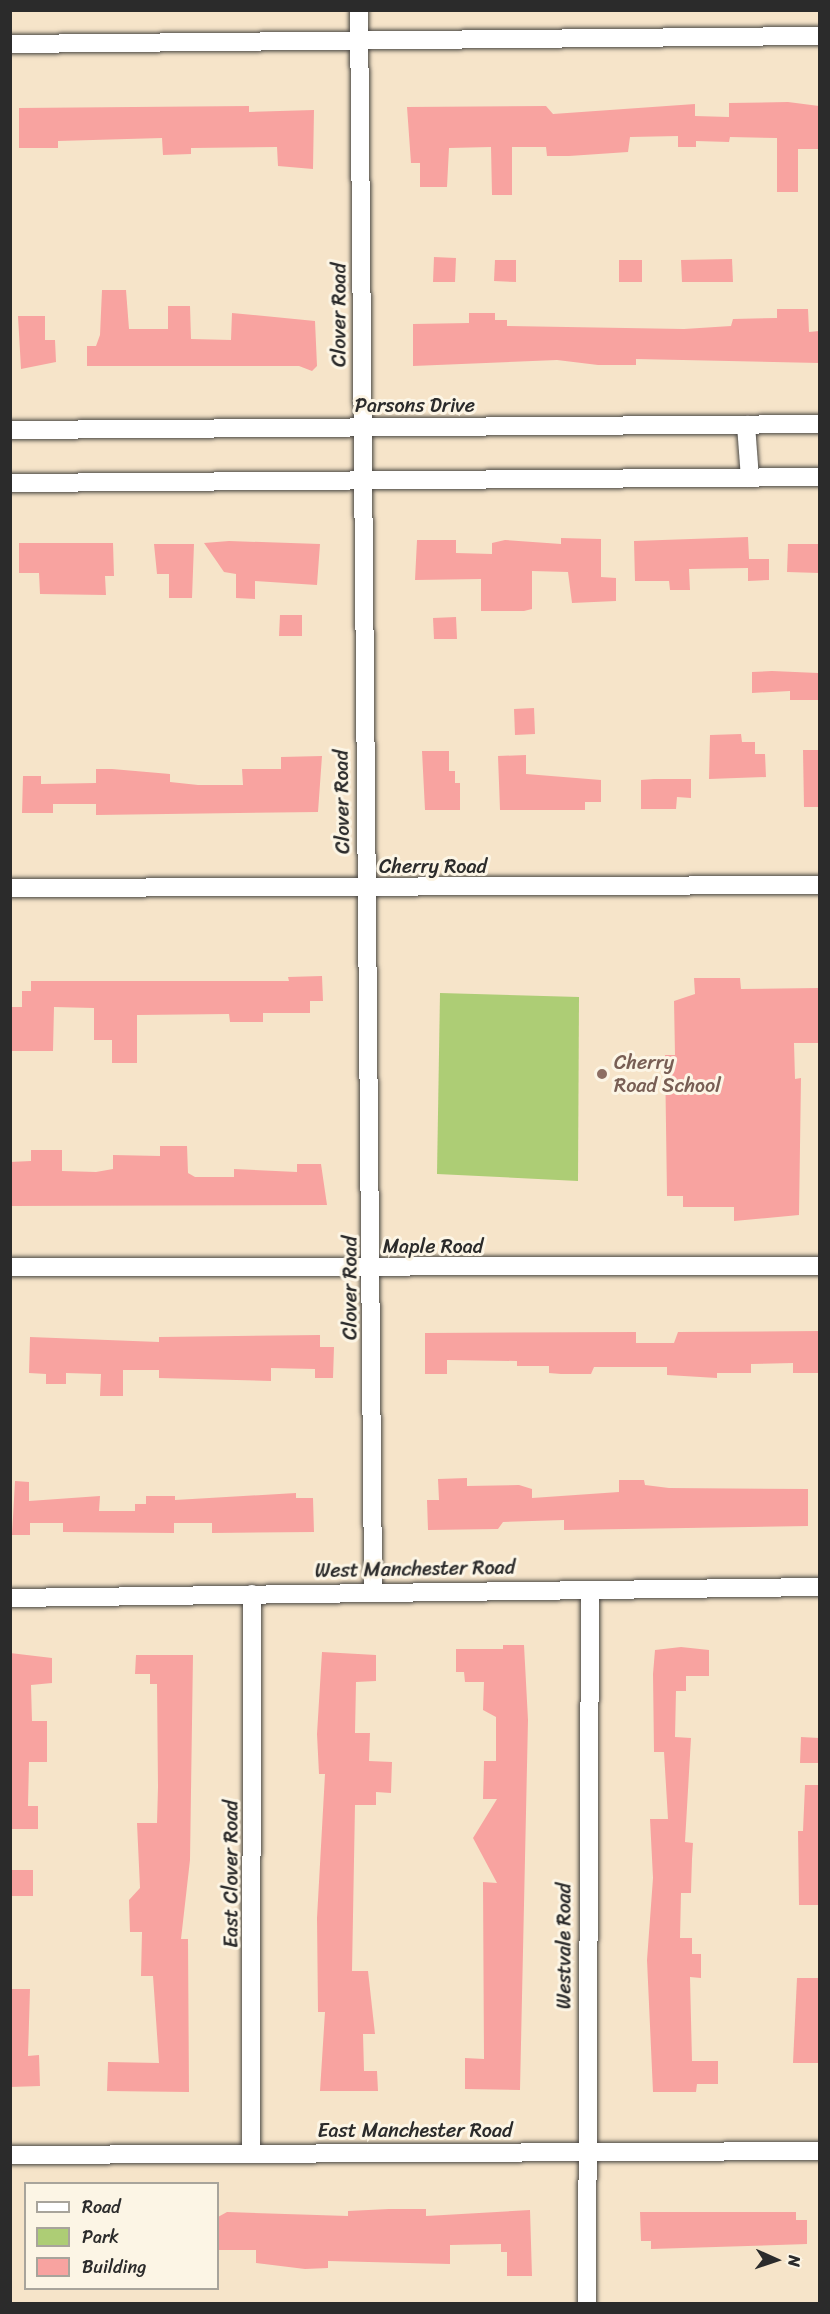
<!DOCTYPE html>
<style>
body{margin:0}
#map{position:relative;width:830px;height:2314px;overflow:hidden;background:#f6e4c9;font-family:Sriracha,sans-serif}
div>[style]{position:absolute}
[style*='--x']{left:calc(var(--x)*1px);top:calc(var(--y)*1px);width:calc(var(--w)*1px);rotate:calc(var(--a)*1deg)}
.green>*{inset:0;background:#adcd75}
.building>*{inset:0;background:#f8a3a0}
.roads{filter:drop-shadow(0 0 2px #494743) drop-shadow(0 0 2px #494743)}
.minor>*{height:18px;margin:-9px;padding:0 9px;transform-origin:9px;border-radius:9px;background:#fff}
.dots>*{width:16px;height:16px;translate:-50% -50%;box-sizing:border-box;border:3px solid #fcf5e5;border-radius:50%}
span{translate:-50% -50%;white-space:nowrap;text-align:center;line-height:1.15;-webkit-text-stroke:6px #fcf5e5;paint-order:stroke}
.street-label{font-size:20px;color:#2b2b2b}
.education-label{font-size:20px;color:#785e54}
.left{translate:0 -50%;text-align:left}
.frame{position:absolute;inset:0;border:12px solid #2b2b2b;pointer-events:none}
.legend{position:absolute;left:24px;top:2182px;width:195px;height:108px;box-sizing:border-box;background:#fcf5e5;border:2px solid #a8a49b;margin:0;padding:8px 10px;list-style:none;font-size:18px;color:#2b2b2b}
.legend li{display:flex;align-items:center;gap:12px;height:30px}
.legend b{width:30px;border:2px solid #a8a49b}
.north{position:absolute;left:746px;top:2230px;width:60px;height:60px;-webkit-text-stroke:4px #fcf5e5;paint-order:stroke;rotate:93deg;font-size:16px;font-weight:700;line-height:24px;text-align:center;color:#2b2b2b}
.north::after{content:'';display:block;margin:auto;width:21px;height:27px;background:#2b2b2b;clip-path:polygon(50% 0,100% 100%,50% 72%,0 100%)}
</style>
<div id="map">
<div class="green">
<div style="clip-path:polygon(440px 993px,579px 997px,578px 1181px,437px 1174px)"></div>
</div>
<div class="building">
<div style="clip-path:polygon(788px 102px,819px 106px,819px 149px,798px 149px,798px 192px,777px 192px,777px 138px,730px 137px,729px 142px,696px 141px,696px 147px,678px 147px,678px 136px,630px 137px,628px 152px,569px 156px,547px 156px,546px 147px,512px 147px,512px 195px,492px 195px,491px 147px,449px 148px,447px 187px,420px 187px,420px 163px,411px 163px,407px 107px,546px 106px,553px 114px,695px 104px,695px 116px,729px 117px,729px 103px)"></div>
<div style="clip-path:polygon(249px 106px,249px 112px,314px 110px,313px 169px,278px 166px,277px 147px,191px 148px,191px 154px,163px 155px,162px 138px,58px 141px,58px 148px,19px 148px,19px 108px)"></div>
<div style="clip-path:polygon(434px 257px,456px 258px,455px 282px,433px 282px)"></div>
<div style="clip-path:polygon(732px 259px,733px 282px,682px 282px,681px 260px)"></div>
<div style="clip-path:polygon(495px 260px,516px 260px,516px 282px,494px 281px)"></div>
<div style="clip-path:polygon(619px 260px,642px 260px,642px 282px,619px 282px)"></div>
<div style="clip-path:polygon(102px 290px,126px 290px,129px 329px,168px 329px,168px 306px,190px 306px,191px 339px,231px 340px,232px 313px,315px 321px,317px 366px,312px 371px,299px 366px,87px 366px,87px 346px,96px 346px,100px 335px)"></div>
<div style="clip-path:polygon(777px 309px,808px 309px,809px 332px,819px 331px,819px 363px,636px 359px,636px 365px,598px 365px,557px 360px,413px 366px,413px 324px,469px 323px,469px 313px,495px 313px,495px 320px,507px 320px,507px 326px,684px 329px,731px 326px,733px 319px,777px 318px)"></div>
<div style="clip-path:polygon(18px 316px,45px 316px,45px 340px,55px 340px,56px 362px,21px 369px)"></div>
<div style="clip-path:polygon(748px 537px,749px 559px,769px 559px,769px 580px,748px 581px,748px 568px,689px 569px,690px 590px,670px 590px,669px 581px,635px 581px,634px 541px)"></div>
<div style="clip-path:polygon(561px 538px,601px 539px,601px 577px,616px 578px,616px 601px,572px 603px,568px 572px,532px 571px,532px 609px,524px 611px,481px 611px,481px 579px,415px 580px,417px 540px,456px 540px,456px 553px,492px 554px,492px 543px,505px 540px,561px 544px)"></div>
<div style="clip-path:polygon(229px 541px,320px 544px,317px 585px,255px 581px,255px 599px,236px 598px,236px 574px,224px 572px,204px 543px)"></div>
<div style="clip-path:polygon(19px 543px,113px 543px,114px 576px,105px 576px,106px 595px,40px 594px,39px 573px,19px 573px)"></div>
<div style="clip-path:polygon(154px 544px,194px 544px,192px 598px,169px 598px,169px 574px,157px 574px)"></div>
<div style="clip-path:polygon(788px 544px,819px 544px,819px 573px,787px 572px)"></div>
<div style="clip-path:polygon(280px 615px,302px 615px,302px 636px,279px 636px)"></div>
<div style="clip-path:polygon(456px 617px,457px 639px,434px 639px,433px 618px)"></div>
<div style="clip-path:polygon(772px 671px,818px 673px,818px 700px,790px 700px,790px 691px,752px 693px,752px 672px)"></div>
<div style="clip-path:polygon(534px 708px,535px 734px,515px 735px,514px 709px)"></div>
<div style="clip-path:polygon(741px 734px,742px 742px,755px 742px,755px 754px,765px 754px,766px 777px,709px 779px,710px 735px)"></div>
<div style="clip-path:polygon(803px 750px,819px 750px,819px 807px,804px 807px)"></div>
<div style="clip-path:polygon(422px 751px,449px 751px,449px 771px,455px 771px,455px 783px,460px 783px,460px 810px,425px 810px)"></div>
<div style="clip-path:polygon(526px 755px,526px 774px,601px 780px,601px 802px,585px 802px,585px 810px,500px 810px,498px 756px)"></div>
<div style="clip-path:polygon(322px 756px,318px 812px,96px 815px,96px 804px,53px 804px,53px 813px,22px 813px,23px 776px,41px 776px,41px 784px,96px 783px,96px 769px,112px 769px,170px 774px,170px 782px,198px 785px,243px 785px,242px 769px,281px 769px,281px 757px)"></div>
<div style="clip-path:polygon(654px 779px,691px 779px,691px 798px,677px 797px,676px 809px,641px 809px,641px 780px)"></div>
<div style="clip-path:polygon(322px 976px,323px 1001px,310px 1001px,310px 1013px,263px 1013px,263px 1022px,230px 1022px,229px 1014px,137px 1015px,137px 1063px,112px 1063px,112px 1040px,94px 1040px,94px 1008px,54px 1007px,53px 1051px,10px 1051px,10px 1007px,22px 1007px,22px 991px,31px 991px,31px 981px,289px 981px,288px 977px)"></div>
<div style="clip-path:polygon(694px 978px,740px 978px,741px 989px,819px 988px,819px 1043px,794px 1043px,795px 1079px,801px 1078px,799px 1215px,734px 1221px,734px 1207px,683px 1207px,683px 1196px,667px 1196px,665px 1055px,675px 1055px,674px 1001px,695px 994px)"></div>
<div style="clip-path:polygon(160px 1146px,187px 1146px,188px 1173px,195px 1177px,234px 1177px,234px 1169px,297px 1172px,297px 1164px,321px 1164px,327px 1205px,10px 1206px,10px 1162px,31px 1161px,31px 1150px,62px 1150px,62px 1171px,96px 1172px,113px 1169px,113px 1155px,160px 1156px)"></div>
<div style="clip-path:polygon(819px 1331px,819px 1373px,793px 1373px,793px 1363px,751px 1364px,751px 1373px,717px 1373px,717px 1378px,667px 1375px,667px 1367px,594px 1367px,591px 1374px,561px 1374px,549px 1373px,549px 1366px,517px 1366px,517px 1361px,447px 1360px,447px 1374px,425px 1374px,425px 1333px,636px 1332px,636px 1343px,674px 1343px,678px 1332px)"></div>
<div style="clip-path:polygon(320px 1335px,320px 1347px,334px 1347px,333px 1378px,315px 1378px,315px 1369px,271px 1368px,271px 1381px,159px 1378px,159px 1370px,123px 1370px,123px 1396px,100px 1396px,101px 1374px,66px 1373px,66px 1384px,46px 1384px,46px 1374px,29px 1373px,30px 1337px,159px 1342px,159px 1337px)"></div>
<div style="clip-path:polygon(467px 1478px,467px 1486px,519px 1485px,532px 1489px,532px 1498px,619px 1492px,619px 1480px,644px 1480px,645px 1485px,669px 1488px,808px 1489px,808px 1526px,564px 1530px,564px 1520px,503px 1522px,498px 1529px,428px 1530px,427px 1500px,439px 1500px,438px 1479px)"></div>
<div style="clip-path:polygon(15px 1481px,29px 1482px,29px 1501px,100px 1496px,99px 1511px,135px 1511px,135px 1504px,146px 1504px,146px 1496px,175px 1496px,175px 1500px,296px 1493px,296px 1498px,313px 1498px,314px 1532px,212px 1533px,212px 1523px,174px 1523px,174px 1533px,63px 1532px,63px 1523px,30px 1523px,30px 1535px,12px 1535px)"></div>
<div style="clip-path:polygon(503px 1645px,524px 1645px,528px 1720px,520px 2090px,465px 2089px,465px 2058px,484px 2059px,483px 1882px,497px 1883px,473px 1838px,497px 1799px,483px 1799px,484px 1761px,496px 1761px,496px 1717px,483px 1710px,484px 1682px,465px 1682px,464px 1672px,456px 1672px,456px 1649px,503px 1649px)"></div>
<div style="clip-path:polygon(681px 1647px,709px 1650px,709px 1676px,686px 1676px,686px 1691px,676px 1691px,675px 1737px,691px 1738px,685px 1842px,693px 1843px,692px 1859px,691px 1893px,681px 1893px,680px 1938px,692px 1938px,692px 1954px,701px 1954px,701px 1978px,690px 1977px,692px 2061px,718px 2061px,718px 2084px,697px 2084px,696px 2092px,653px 2092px,647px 1960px,653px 1878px,650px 1819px,668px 1819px,664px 1752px,654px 1752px,653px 1674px,655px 1650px)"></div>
<div style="clip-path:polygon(322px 1652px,376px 1655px,376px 1681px,356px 1682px,355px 1733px,370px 1733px,369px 1761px,392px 1762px,391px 1793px,376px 1792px,376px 1805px,355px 1805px,352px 1971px,368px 1971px,375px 2034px,363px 2034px,364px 2071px,377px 2071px,378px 2091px,320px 2091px,325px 2012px,318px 2012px,317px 1918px,325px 1774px,319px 1774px,317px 1734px)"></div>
<div style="clip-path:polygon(10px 1653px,52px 1658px,52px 1683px,31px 1685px,32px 1721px,47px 1721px,47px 1762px,29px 1762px,28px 1806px,38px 1806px,38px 1829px,10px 1829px)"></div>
<div style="clip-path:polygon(136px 1655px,193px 1655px,190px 1860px,181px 1939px,188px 1939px,189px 2092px,107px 2091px,108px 2062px,159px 2063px,153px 1976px,141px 1976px,142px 1932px,130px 1932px,129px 1900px,140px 1888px,137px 1823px,157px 1823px,158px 1787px,157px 1684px,150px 1684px,150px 1674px,135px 1674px)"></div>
<div style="clip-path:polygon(801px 1737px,819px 1738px,819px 1763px,800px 1763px)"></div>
<div style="clip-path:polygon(805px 1785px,819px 1785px,819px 1905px,799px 1905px,798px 1831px,803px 1831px)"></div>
<div style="clip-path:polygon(10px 1870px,33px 1870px,33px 1896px,10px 1896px)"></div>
<div style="clip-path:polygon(797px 1978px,819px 1978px,819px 2063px,793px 2063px)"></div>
<div style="clip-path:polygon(10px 1989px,30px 1989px,28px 2056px,39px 2055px,40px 2086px,10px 2087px)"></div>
<div style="clip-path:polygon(389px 2209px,426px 2209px,426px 2216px,530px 2210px,532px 2276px,507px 2276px,507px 2252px,501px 2252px,501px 2244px,450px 2245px,450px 2264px,328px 2261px,328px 2268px,305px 2269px,256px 2263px,256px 2250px,218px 2250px,218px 2217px,227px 2212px,348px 2216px,348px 2211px)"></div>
<div style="clip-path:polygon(640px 2212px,796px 2212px,796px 2220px,807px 2220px,807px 2244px,651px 2249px,651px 2241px,641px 2241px)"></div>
</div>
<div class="roads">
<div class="minor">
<div style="--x:359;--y:10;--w:1582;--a:89.49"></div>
<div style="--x:10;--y:44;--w:810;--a:-0.57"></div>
<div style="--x:746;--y:425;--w:53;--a:85.7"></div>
<div style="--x:10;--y:430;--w:810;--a:-0.42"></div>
<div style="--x:10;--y:483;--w:810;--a:-0.42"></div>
<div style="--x:10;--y:888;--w:810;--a:-0.21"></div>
<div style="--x:10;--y:1267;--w:810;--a:-0.07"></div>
<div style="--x:10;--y:1598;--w:810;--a:-0.78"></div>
<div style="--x:251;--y:2154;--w:560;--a:-89.9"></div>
<div style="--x:10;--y:2155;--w:810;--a:-0.28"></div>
<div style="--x:587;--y:2304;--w:714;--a:-89.76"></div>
</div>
</div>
<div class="dots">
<div style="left:602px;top:1074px;background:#8d6e63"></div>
</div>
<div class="street-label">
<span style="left:339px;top:315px;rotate:-90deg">Clover Road</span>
<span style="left:415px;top:405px">Parsons Drive</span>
<span style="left:342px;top:802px;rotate:-91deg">Clover Road</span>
<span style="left:433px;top:866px">Cherry Road</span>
<span style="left:433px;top:1246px">Maple Road</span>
<span style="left:350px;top:1288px;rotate:-90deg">Clover Road</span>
<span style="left:415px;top:1569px;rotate:-1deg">West Manchester Road</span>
<span style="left:231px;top:1874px;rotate:-90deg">East Clover Road</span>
<span style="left:564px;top:1946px;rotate:-90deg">Westvale Road</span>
<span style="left:415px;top:2130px">East Manchester Road</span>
</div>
<div class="education-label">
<span class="left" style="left:614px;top:1074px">Cherry<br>Road School</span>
</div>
<div class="frame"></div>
<ul class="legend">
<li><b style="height:8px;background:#fff"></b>Road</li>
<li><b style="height:16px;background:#adcd75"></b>Park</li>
<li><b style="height:16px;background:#f8a3a0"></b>Building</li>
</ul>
<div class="north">N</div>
</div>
